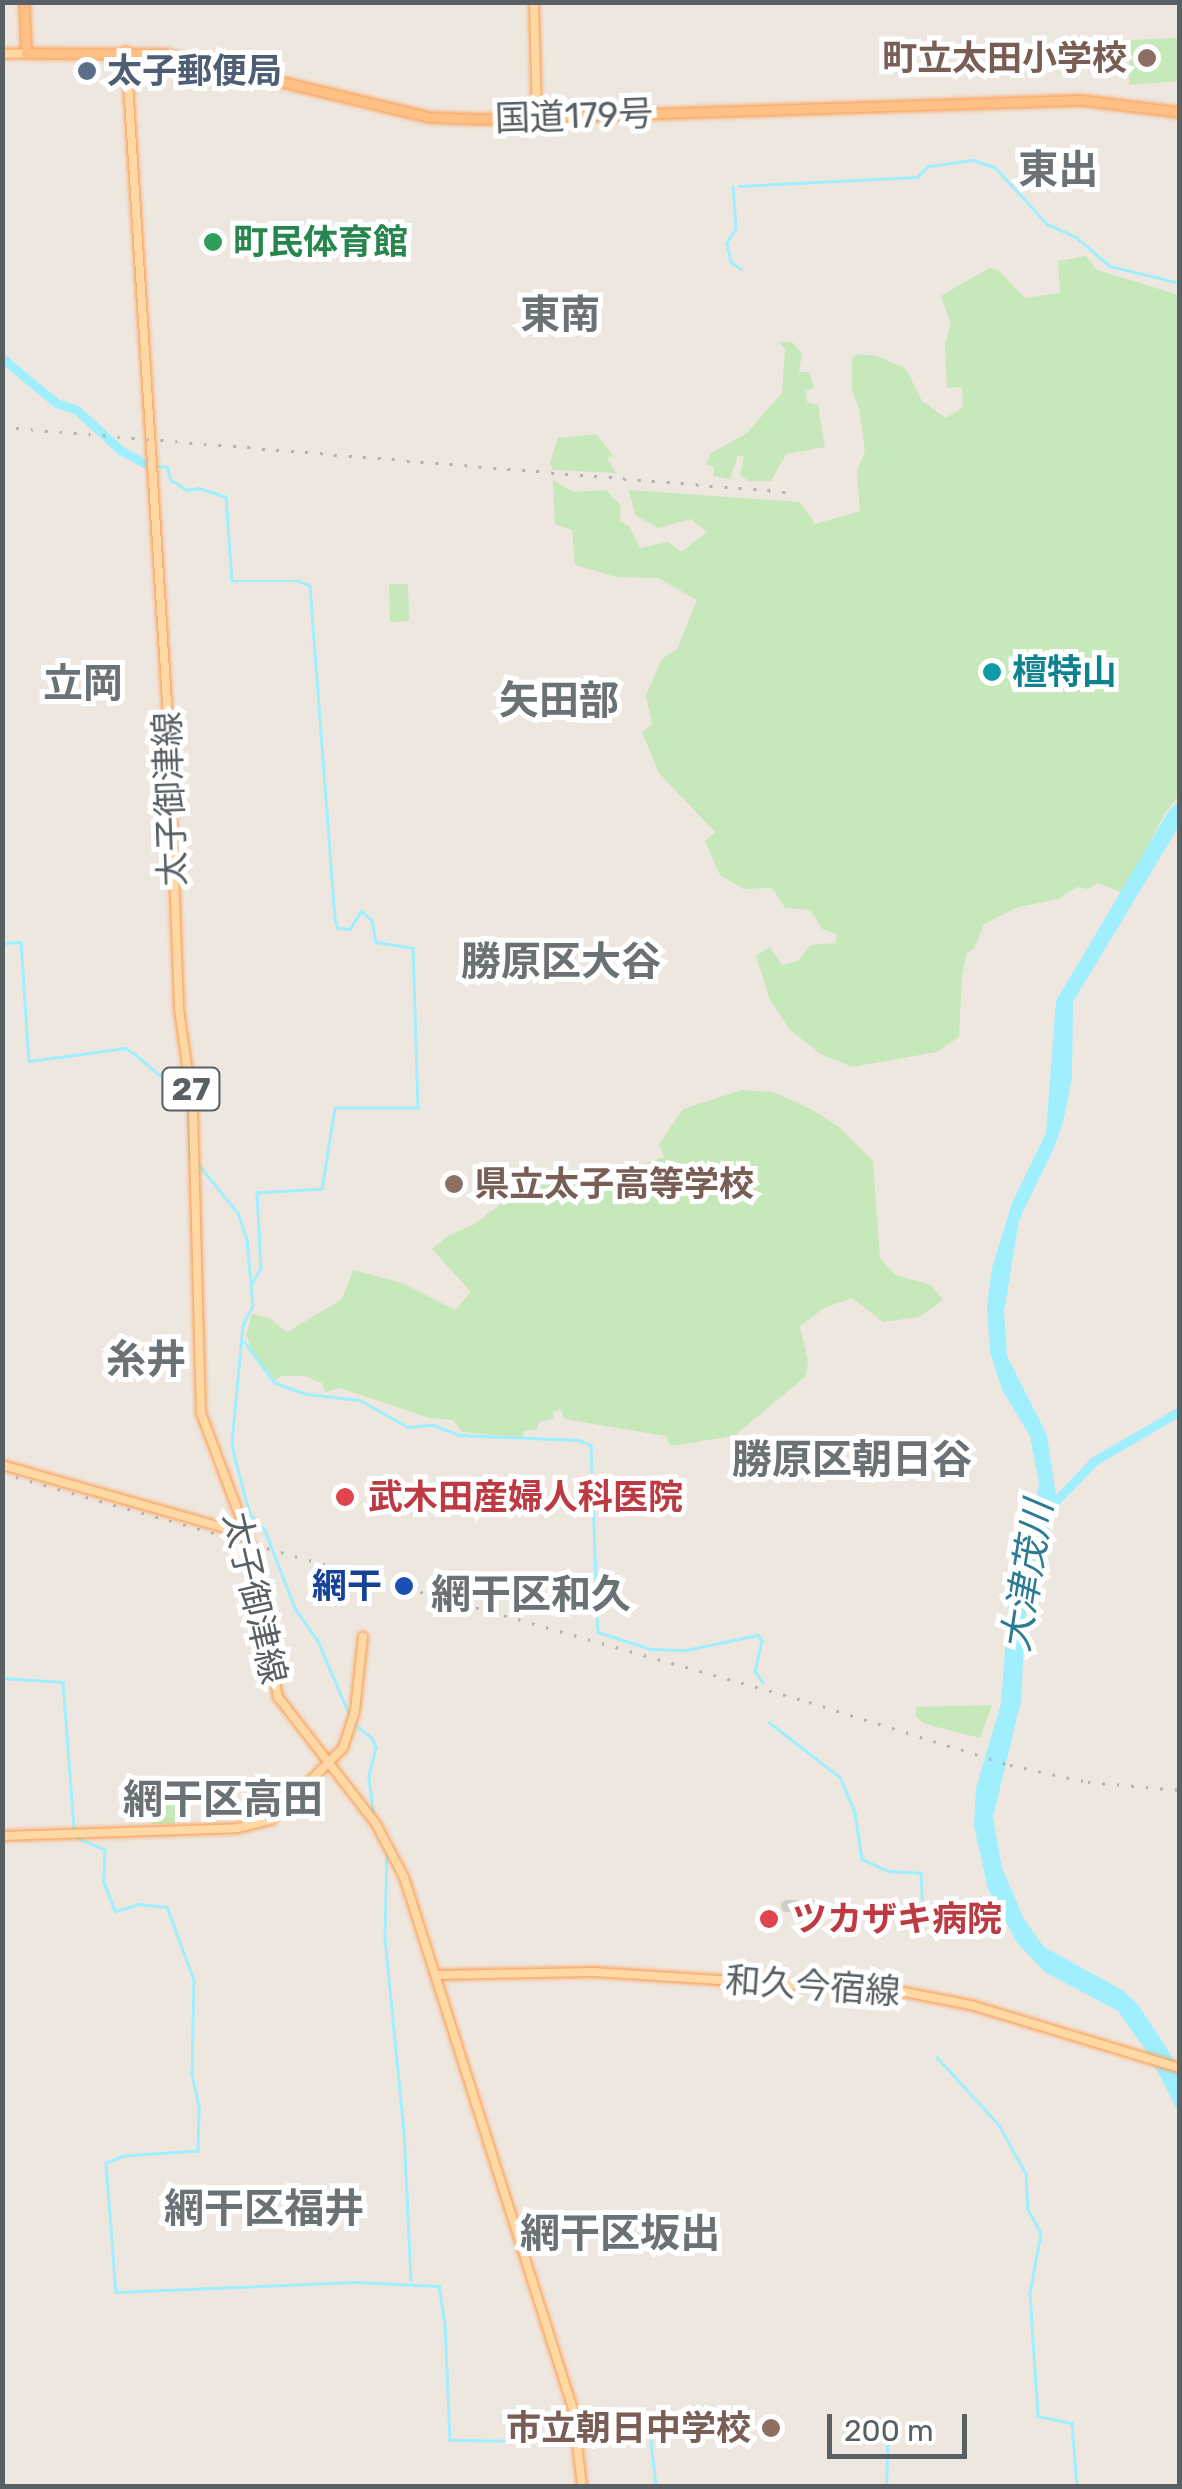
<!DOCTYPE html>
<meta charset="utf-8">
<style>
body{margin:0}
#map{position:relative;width:1182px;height:2489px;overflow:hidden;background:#eee7e0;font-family:Rubik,"Noto Sans JP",sans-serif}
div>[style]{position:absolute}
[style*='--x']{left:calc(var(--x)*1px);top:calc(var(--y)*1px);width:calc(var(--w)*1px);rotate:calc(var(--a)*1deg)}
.green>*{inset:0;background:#c6e8ba}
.water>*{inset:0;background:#9fefff}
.stream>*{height:2.5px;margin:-1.25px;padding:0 1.25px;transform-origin:1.25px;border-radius:1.25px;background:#9fefff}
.river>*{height:9px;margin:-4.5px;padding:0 4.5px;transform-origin:4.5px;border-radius:4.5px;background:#9fefff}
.taxiway>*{height:12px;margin:-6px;padding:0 6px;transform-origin:6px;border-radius:6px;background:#d0ccca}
.roads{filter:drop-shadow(0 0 2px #fd9b4a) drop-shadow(0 0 2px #fd9b4a)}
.major>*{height:8px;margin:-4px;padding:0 4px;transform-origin:4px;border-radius:4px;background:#ffd8a4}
.highway>*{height:9px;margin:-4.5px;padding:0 4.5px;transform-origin:4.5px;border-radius:4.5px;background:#ffc086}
.rail>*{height:2.5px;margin-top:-1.25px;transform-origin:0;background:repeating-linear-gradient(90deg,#b1b2b3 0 2.5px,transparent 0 14.5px)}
.dots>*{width:28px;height:28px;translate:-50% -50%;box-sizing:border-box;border:5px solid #fff;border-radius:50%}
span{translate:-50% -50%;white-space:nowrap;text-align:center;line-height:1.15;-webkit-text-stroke:10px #fff;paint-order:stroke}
.shield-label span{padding:2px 8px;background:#fff;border:2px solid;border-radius:8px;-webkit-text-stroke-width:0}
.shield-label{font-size:32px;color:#596063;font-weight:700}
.education-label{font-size:35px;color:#785e54;font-weight:700}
.right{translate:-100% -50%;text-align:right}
.left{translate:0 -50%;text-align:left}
.service-label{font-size:35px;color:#4e5e75;font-weight:700}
.street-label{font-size:35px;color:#596063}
.leisure-label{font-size:35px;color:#27864d;font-weight:700}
.culture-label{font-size:35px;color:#0d838f;font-weight:700}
.health-label{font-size:35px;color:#be3a42;font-weight:700}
.transit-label{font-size:35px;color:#164399;font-weight:700}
.water-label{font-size:38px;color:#2c7b94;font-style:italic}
.quarter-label{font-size:40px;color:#6a7275;font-weight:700}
.frame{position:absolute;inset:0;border:5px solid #596063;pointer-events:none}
.scale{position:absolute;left:827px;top:2414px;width:140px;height:45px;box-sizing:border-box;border:5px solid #596063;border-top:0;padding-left:12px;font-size:30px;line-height:35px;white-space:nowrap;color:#596063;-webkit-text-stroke:8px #fff;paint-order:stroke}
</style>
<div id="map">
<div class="green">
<div style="clip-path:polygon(1179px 38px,1179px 81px,1129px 85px,1129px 40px)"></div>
<div style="clip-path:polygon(1086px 256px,1097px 270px,1179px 295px,1179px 795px,1164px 815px,1123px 893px,1098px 883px,1088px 889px,1077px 887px,1058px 899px,1018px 907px,984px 924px,974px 949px,967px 953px,962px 976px,959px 1037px,937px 1052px,852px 1067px,821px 1054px,790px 1030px,770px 1000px,756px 956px,770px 947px,782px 965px,798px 961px,810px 945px,835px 943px,837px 934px,822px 929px,811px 910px,785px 908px,772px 888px,743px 889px,720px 875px,705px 841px,715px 832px,659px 773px,642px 732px,652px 725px,646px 695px,662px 659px,677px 649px,697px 600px,658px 578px,616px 577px,575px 565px,572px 530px,555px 524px,553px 480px,573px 492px,606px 490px,621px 506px,620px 521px,629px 526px,640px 548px,668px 542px,681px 552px,707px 532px,691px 519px,658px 528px,635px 515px,629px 490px,800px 502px,815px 524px,860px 511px,857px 471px,865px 451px,859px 408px,852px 390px,852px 358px,857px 354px,877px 356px,906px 369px,922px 401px,946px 418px,963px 407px,962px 387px,947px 388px,945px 345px,951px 324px,941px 296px,989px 268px,998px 270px,1025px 298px,1060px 293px,1058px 261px)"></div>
<div style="clip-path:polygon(779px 342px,792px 342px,802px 353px,799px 372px,809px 372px,814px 388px,806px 391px,807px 402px,818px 405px,825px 447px,786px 454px,771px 481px,748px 481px,740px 475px,744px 457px,738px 455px,730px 479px,713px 476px,714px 467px,706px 464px,711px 453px,747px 433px,782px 393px,785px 349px)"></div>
<div style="clip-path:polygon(596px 434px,613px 455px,607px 458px,616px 473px,553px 470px,550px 462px,558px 438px)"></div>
<div style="clip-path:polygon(389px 584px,408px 584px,409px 621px,390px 622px)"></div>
<div style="clip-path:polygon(742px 1090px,773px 1092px,813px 1110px,839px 1127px,873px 1161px,880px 1258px,895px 1275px,931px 1285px,943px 1300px,919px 1317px,883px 1322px,852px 1298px,824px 1308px,800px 1326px,808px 1362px,806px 1376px,734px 1436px,671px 1446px,666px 1436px,564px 1419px,561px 1410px,553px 1411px,553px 1419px,539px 1422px,537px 1429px,524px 1431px,522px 1438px,462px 1432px,453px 1420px,429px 1418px,340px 1388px,325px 1392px,322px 1383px,304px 1376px,281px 1376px,274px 1382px,257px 1361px,246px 1335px,252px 1314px,269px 1318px,287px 1332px,342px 1299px,353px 1270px,402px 1283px,455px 1310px,471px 1292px,432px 1249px,449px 1235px,473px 1225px,530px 1182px,575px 1172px,597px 1179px,664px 1157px,659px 1144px,683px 1109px)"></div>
<div style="clip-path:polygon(992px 1705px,980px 1738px,925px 1724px,916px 1717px,916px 1707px)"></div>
<div style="clip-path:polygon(148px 1785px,176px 1786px,175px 1824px,151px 1824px)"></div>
</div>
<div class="water">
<div style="clip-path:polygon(1179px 801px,1179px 826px,1073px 1002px,1072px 1077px,1064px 1118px,1054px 1148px,1019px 1220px,1004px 1312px,1007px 1356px,1047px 1435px,1057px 1503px,1026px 1605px,1021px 1701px,993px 1817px,1002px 1868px,1024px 1919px,1044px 1947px,1124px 1991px,1139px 2006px,1179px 2067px,1179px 2113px,1149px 2055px,1118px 2011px,1045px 1972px,1018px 1944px,988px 1889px,974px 1826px,976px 1788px,1001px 1704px,1009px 1597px,1032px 1525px,1039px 1484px,1030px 1436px,1002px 1390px,990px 1351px,987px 1306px,992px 1268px,1012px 1203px,1046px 1133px,1056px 1001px,1168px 812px)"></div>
</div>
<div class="stream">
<div style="--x:733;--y:186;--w:43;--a:86"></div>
<div style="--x:736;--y:229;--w:17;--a:123"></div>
<div style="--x:727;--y:243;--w:19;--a:78"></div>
<div style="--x:731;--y:262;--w:12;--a:35"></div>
<div style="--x:739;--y:186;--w:178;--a:-2.9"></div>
<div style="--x:917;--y:177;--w:16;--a:-43"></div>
<div style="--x:929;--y:166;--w:44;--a:-7.8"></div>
<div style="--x:973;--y:160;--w:23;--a:18"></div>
<div style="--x:995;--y:167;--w:77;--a:47.6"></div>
<div style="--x:1047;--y:224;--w:32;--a:24"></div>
<div style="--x:1076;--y:237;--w:45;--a:40.5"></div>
<div style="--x:1110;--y:266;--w:72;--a:13.7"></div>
<div style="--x:158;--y:466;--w:9;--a:6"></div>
<div style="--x:167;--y:467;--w:14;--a:73"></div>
<div style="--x:171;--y:480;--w:19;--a:32"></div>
<div style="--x:187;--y:490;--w:12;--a:-9"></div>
<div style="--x:199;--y:488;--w:28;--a:18"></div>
<div style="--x:226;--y:497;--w:84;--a:85.9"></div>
<div style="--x:232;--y:581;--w:67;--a:0"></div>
<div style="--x:299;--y:581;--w:12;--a:24"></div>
<div style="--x:310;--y:586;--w:335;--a:85.7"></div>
<div style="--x:335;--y:920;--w:9;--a:69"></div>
<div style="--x:338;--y:928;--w:12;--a:5"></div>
<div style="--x:350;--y:929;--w:21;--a:-59"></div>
<div style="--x:361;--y:911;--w:14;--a:39"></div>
<div style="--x:372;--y:920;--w:22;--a:80"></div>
<div style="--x:376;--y:942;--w:37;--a:9"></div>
<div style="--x:413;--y:948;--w:160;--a:88.2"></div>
<div style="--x:418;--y:1108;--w:83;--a:180"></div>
<div style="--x:335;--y:1108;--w:82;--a:99.1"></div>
<div style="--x:322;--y:1189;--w:65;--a:176.5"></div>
<div style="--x:257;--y:1193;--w:75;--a:86.9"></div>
<div style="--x:261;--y:1268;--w:20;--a:120"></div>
<div style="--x:2;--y:943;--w:19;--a:-3"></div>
<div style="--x:21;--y:942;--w:119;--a:86.2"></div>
<div style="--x:29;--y:1061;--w:97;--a:-7.7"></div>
<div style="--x:125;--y:1048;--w:8;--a:30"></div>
<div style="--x:132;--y:1052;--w:52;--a:39.5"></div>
<div style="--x:172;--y:1085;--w:17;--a:25"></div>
<div style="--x:187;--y:1092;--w:69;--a:87.5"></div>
<div style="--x:199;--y:1165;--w:62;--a:50.9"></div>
<div style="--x:238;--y:1213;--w:28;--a:71"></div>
<div style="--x:247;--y:1239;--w:67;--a:84.9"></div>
<div style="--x:253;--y:1306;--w:21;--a:118"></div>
<div style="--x:243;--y:1325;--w:120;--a:95.3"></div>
<div style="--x:232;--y:1444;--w:14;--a:78"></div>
<div style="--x:235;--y:1458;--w:58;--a:75"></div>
<div style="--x:250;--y:1514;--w:22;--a:47"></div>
<div style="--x:265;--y:1530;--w:84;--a:69"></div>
<div style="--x:295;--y:1608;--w:40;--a:55.1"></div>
<div style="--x:318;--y:1641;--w:84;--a:66.8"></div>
<div style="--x:245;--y:1342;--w:51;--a:53.8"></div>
<div style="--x:275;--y:1383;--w:34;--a:19"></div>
<div style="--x:307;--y:1394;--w:53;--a:6.5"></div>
<div style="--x:360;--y:1400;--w:55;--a:29.4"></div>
<div style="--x:408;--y:1427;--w:25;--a:-5"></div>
<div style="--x:433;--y:1425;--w:28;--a:21"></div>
<div style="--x:459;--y:1435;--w:119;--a:2.4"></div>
<div style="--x:578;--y:1440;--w:14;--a:21"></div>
<div style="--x:591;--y:1445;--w:161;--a:87.9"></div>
<div style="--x:597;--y:1617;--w:15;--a:86"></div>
<div style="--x:598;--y:1632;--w:56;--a:17.8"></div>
<div style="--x:651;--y:1649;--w:35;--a:2"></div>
<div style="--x:686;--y:1650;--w:74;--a:-11.8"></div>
<div style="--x:758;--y:1635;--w:7;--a:56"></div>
<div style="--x:762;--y:1641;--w:31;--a:103"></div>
<div style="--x:755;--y:1671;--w:14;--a:54"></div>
<div style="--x:2;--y:1678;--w:61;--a:3.8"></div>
<div style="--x:63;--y:1682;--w:147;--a:85.7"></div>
<div style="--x:769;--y:1722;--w:90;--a:37.8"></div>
<div style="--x:840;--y:1777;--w:39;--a:67"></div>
<div style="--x:855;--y:1813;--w:47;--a:81.3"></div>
<div style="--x:862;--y:1859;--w:29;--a:25"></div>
<div style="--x:888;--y:1871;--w:33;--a:3"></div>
<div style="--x:921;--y:1873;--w:40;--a:87.1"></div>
<div style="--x:923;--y:1913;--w:73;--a:-7.1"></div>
<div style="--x:356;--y:1725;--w:21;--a:39"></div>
<div style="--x:372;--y:1738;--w:11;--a:68"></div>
<div style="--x:376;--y:1748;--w:30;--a:104"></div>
<div style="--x:369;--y:1777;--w:39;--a:83"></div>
<div style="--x:75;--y:1837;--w:33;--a:23"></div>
<div style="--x:105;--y:1850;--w:32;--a:92"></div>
<div style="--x:104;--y:1882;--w:31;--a:69"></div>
<div style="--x:115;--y:1911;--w:25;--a:-16"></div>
<div style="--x:139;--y:1904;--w:28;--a:6"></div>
<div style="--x:167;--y:1907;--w:78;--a:69.7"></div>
<div style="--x:194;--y:1980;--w:94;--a:91.2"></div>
<div style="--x:192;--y:2074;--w:35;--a:78"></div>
<div style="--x:199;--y:2108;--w:43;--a:91.3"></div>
<div style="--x:198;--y:2151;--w:74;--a:176.1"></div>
<div style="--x:124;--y:2156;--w:19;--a:159"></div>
<div style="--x:106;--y:2163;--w:129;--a:85.6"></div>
<div style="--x:116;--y:2292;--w:239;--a:-2.4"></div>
<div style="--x:355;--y:2282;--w:84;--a:2.7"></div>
<div style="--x:439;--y:2286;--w:39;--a:81"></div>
<div style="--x:445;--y:2325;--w:115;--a:87.5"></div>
<div style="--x:450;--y:2440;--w:91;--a:0.6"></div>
<div style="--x:541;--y:2441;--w:109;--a:-4.7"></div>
<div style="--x:650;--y:2432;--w:54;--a:83.7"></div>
<div style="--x:387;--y:1850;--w:88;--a:91.3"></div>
<div style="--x:385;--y:1938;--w:195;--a:84.4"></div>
<div style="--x:404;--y:2132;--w:148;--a:87.3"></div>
<div style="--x:937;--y:2057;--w:92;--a:47.6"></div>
<div style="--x:999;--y:2125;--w:56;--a:61.1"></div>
<div style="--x:1026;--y:2174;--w:35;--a:87"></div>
<div style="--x:1028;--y:2209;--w:27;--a:62"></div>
<div style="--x:1041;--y:2233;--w:62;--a:100.2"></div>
<div style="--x:1030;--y:2294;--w:122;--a:86.2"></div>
<div style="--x:1038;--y:2416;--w:35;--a:12"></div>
<div style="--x:1072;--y:2423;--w:63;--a:85.5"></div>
<div style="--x:886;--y:2486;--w:61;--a:-88.1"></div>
</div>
<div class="river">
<div style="--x:2;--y:358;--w:70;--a:39.8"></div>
<div style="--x:56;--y:403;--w:22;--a:18"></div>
<div style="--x:77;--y:410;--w:59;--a:42.9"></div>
<div style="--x:120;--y:450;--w:27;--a:28"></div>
<div style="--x:1051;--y:1506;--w:62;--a:-46.3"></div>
<div style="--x:1094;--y:1461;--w:99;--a:-30.2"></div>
</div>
<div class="taxiway">
<div style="--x:787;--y:1906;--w:27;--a:0"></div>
</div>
<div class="roads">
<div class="major">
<div style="--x:534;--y:2;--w:115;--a:88.5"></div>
<div style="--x:126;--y:51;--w:684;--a:86.4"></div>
<div style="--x:169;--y:734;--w:275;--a:87.9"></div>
<div style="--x:179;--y:1009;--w:101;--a:82"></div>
<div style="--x:193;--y:1109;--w:304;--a:88.5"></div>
<div style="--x:201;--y:1413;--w:137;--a:69.4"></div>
<div style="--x:249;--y:1541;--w:159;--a:79.5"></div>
<div style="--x:278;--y:1697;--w:160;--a:52.3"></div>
<div style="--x:376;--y:1824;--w:60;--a:62.2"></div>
<div style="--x:404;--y:1877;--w:558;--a:72.38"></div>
<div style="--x:573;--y:2409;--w:78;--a:83.3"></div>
<div style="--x:2;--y:54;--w:24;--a:-2"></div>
<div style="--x:2;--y:1465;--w:254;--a:15.8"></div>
<div style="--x:2;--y:1836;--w:236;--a:-1.9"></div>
<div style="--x:238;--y:1828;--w:34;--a:-14"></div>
<div style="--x:271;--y:1820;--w:102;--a:-45"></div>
<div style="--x:343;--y:1748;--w:39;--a:-72"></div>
<div style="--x:355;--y:1711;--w:75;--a:-83.9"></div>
<div style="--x:436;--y:1975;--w:158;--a:-1.1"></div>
<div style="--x:594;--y:1972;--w:311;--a:3.7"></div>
<div style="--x:904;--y:1992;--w:68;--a:11"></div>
<div style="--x:971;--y:2005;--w:218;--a:16.8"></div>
</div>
<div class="highway">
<div style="--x:24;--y:2;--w:51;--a:87.8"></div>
<div style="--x:26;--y:53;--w:139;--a:0.4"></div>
<div style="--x:165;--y:54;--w:271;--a:13.4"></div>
<div style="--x:429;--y:117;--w:50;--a:2.3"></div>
<div style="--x:479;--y:119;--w:602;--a:-1.81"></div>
<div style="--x:1081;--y:100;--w:100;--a:6.9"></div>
</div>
</div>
<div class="rail">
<div style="--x:2;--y:427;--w:789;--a:4.73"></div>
<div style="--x:2;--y:1473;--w:839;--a:15.84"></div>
<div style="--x:809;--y:1702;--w:211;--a:17.4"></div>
<div style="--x:1010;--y:1765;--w:80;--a:12.3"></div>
<div style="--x:1088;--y:1782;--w:92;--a:5"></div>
</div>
<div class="dots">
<div style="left:1147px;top:58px;background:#8d6e63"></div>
<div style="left:87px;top:71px;background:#5c6f8a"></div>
<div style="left:213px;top:242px;background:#2e9e5b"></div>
<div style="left:992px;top:672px;background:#0f9aa8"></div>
<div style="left:454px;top:1184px;background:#8d6e63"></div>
<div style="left:345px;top:1497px;background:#e0444e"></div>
<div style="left:404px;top:1586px;background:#1a4fb4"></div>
<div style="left:769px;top:1919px;background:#e0444e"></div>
<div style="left:771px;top:2428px;background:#8d6e63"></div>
</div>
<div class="shield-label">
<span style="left:191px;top:1089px">27</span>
</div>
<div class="education-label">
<span class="right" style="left:1127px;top:58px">町立太田小学校</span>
<span class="left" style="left:474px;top:1184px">県立太子高等学校</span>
<span class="right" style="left:751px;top:2428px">市立朝日中学校</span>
</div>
<div class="service-label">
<span class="left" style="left:107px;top:71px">太子郵便局</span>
</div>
<div class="street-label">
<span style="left:574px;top:116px;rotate:-2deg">国道179号</span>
<span style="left:170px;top:799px;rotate:-92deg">太子御津線</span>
<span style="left:255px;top:1598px;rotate:77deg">太子御津線</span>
<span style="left:813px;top:1986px;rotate:4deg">和久今宿線</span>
</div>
<div class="leisure-label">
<span class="left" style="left:233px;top:242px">町民体育館</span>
</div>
<div class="culture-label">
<span class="left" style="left:1012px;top:672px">檀特山</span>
</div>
<div class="health-label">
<span class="left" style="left:368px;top:1497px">武木田産婦人科医院</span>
<span class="left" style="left:792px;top:1919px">ツカザキ病院</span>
</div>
<div class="transit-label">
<span class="right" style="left:382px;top:1586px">網干</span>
</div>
<div class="water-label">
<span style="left:1028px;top:1576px;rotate:-81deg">大津茂川</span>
</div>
<div class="quarter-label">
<span style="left:1058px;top:170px">東出</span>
<span style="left:560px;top:315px">東南</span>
<span style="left:83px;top:684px">立岡</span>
<span style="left:559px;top:701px">矢田部</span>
<span style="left:561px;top:962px">勝原区大谷</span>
<span style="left:146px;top:1360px">糸井</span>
<span style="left:852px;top:1460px">勝原区朝日谷</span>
<span style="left:531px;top:1595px">網干区和久</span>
<span style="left:223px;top:1800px">網干区高田</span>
<span style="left:264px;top:2209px">網干区福井</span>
<span style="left:620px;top:2234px">網干区坂出</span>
</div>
<div class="frame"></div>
<div class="scale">200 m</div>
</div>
